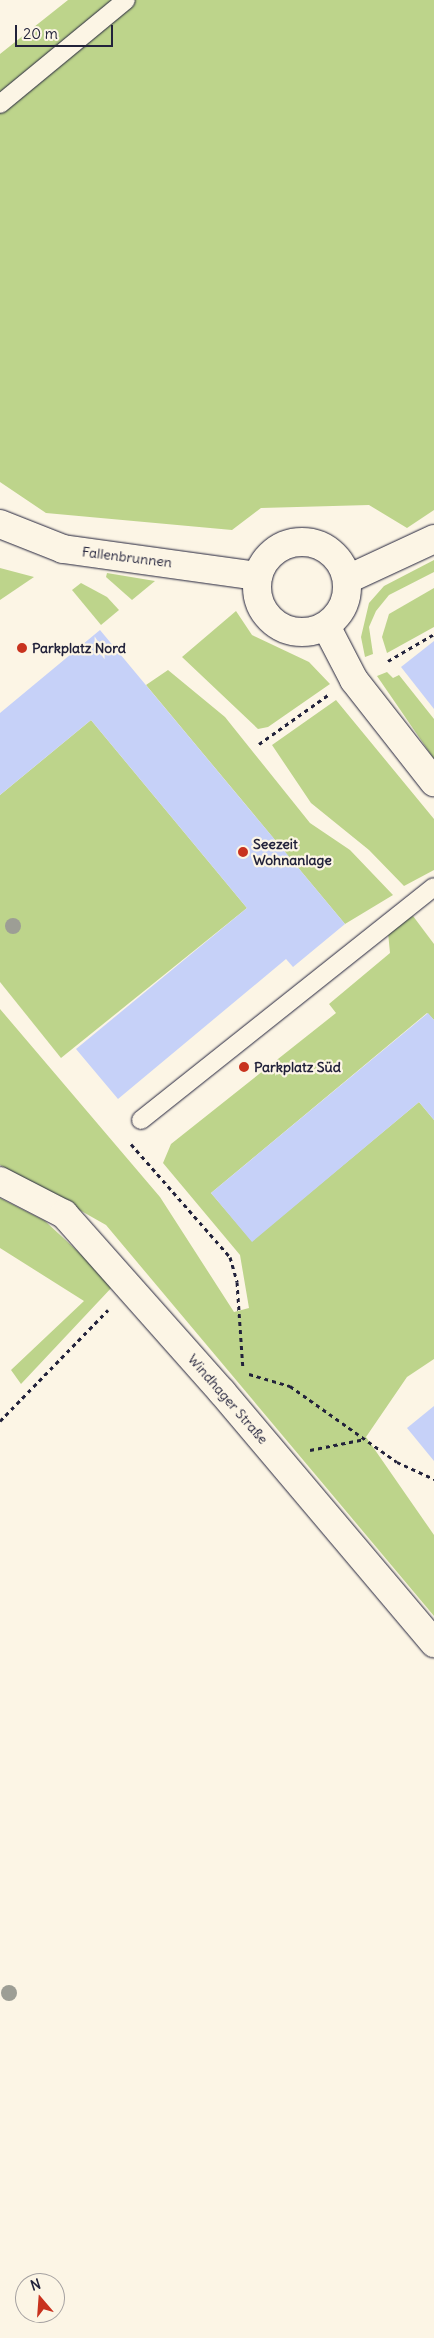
<!DOCTYPE html>
<meta charset="utf-8">
<style>
body{margin:0}
#map{position:relative;width:434px;height:2338px;overflow:hidden;background:#fcf5e5;font-family:Delius,sans-serif}
div>[style]{position:absolute}
[style*='--x']{left:calc(var(--x)*1px);top:calc(var(--y)*1px);width:calc(var(--w)*1px);rotate:calc(var(--a)*1deg)}
.green>*{inset:0;background:#bdd48b}
.building>*{inset:0;background:#c6d1f8}
.path>*{height:3px;margin-top:-1.5px;transform-origin:0;background:repeating-linear-gradient(90deg,#22223b 0 4px,transparent 0 8px)}
.roads{filter:drop-shadow(0 0 1px #22223b) drop-shadow(0 0 1px #22223b)}
.service>*{height:18px;margin:-9px;padding:0 9px;transform-origin:9px;border-radius:9px;background:#fcf5e5}
.minor>*{height:28px;margin:-14px;padding:0 14px;transform-origin:14px;border-radius:14px;background:#fcf5e5}
.minor>.ring{margin:-14px;padding:0;box-sizing:content-box;background:none;border:28px solid #fcf5e5;border-radius:50%}
.trees>*{width:16px;height:16px;margin:-8px;border-radius:50%;background:#9d9e95}
.dots>*{width:14px;height:14px;translate:-50% -50%;box-sizing:border-box;border:2px solid #fcf5e5;border-radius:50%}
span{translate:-50% -50%;white-space:nowrap;text-align:center;line-height:1.15;-webkit-text-stroke:4.5px #fcf5e5;paint-order:stroke}
.street-label{font-size:14px;color:#22223b}
.poi-label{font-size:14px;color:#22223b;font-weight:700}
.left{translate:0 -50%;text-align:left}
.north{position:absolute;left:15px;top:2273px;width:50px;height:50px;box-sizing:border-box;background:#fcf5e5;border:1px solid #a5a1a1;border-radius:50%;rotate:342deg;font-size:14px;font-weight:700;line-height:20px;text-align:center;color:#22223b}
.north::after{content:'';display:block;margin:auto;width:18px;height:22px;background:#c8321e;clip-path:polygon(50% 0,100% 100%,50% 72%,0 100%)}
.scale{position:absolute;left:15px;top:25px;width:98px;height:22px;box-sizing:border-box;border:2px solid #22223b;border-top:0;padding-left:6px;font-size:15px;line-height:18px;white-space:nowrap;color:#22223b;-webkit-text-stroke:4px #fcf5e5;paint-order:stroke}
</style>
<div id="map">
<div class="green">
<div style="clip-path:polygon(68px 0,434px 0,434px 510px,407px 528px,369px 505px,261px 508px,232px 530px,46px 513px,0 482px,0 54px)"></div>
<div style="clip-path:polygon(434px 560px,434px 572px,389px 595px,376px 611px,369px 627px,373px 654px,365px 657px,361px 637px,369px 603px,384px 586px)"></div>
<div style="clip-path:polygon(0 568px,34px 577px,0 600px)"></div>
<div style="clip-path:polygon(107px 573px,155px 581px,132px 600px,106px 577px)"></div>
<div style="clip-path:polygon(81px 583px,107px 597px,119px 610px,101px 625px,72px 590px)"></div>
<div style="clip-path:polygon(434px 588px,434px 627px,387px 653px,382px 637px,389px 614px)"></div>
<div style="clip-path:polygon(236px 611px,252px 635px,309px 662px,330px 684px,268px 727px,258px 729px,182px 657px)"></div>
<div style="clip-path:polygon(168px 670px,225px 717px,310px 823px,350px 850px,393px 895px,345px 924px,146px 685px)"></div>
<div style="clip-path:polygon(387px 672px,393px 678px,399px 675px,434px 719px,434px 759px,377px 676px)"></div>
<div style="clip-path:polygon(336px 700px,434px 819px,434px 870px,404px 886px,369px 850px,311px 803px,272px 745px)"></div>
<div style="clip-path:polygon(91px 720px,247px 908px,61px 1058px,0 982px,0 795px)"></div>
<div style="clip-path:polygon(413px 916px,434px 944px,434px 1020px,427px 1013px,211px 1193px,252px 1241px,419px 1102px,434px 1120px,434px 1359px,407px 1377px,366px 1437px,434px 1535px,434px 1616px,106px 1225px,0 1165px,0 1009px,160px 1197px,234px 1312px,249px 1308px,240px 1255px,163px 1163px,171px 1144px,336px 1013px,329px 1004px,390px 953px,388px 932px)"></div>
<div style="clip-path:polygon(0 1198px,45px 1221px,114px 1285px,21px 1384px,11px 1370px,84px 1301px,0 1248px)"></div>
</div>
<div class="building">
<div style="clip-path:polygon(100px 630px,345px 924px,293px 967px,286px 959px,118px 1099px,76px 1049px,247px 908px,91px 720px,0 795px,0 713px)"></div>
<div style="clip-path:polygon(434px 641px,434px 709px,401px 667px)"></div>
<div style="clip-path:polygon(428px 1013px,434px 1020px,434px 1120px,419px 1102px,252px 1242px,211px 1193px)"></div>
<div style="clip-path:polygon(434px 1406px,434px 1461px,407px 1428px)"></div>
</div>
<div class="path">
<div style="--x:388;--y:661;--w:53;--a:-30.4"></div>
<div style="--x:259;--y:744;--w:85;--a:-35.4"></div>
<div style="--x:131;--y:1144;--w:150;--a:48.8"></div>
<div style="--x:230;--y:1257;--w:26;--a:74"></div>
<div style="--x:237;--y:1282;--w:87;--a:86.1"></div>
<div style="--x:249;--y:1374;--w:43;--a:16.3"></div>
<div style="--x:290;--y:1386;--w:131;--a:35.4"></div>
<div style="--x:397;--y:1462;--w:41;--a:24.7"></div>
<div style="--x:0;--y:1421;--w:155;--a:-45.8"></div>
<div style="--x:310;--y:1450;--w:56;--a:-11.3"></div>
</div>
<div class="roads">
<div class="service">
<div style="--x:0;--y:104;--w:163;--a:-39.5"></div>
<div style="--x:141;--y:1120;--w:374;--a:-38.5"></div>
</div>
<div class="minor">
<div style="--x:0;--y:524;--w:68;--a:21.6"></div>
<div style="--x:63;--y:549;--w:197;--a:7.9"></div>
<div class="ring" style="left:257px;top:542px;width:62px;height:62px"></div>
<div style="--x:348;--y:579;--w:95;--a:-24.9"></div>
<div style="--x:326;--y:626;--w:61;--a:62.6"></div>
<div style="--x:354;--y:680;--w:130;--a:51.9"></div>
<div style="--x:0;--y:1181;--w:72;--a:27.3"></div>
<div style="--x:64;--y:1214;--w:238;--a:48.4"></div>
<div style="--x:222;--y:1392;--w:329;--a:49.8"></div>
</div>
</div>
<div class="trees">
<div style="left:13px;top:926px"></div>
<div style="left:9px;top:1993px"></div>
</div>
<div class="dots">
<div style="left:22px;top:648px;background:#c8321e"></div>
<div style="left:243px;top:852px;background:#c8321e"></div>
<div style="left:244px;top:1067px;background:#c8321e"></div>
</div>
<div class="street-label">
<span style="left:127px;top:557px;rotate:7deg">Fallenbrunnen</span>
<span style="left:228px;top:1399px;rotate:49deg">Windhager Straße</span>
</div>
<div class="poi-label">
<span class="left" style="left:32px;top:648px">Parkplatz Nord</span>
<span class="left" style="left:253px;top:852px">Seezeit<br>Wohnanlage</span>
<span class="left" style="left:254px;top:1067px">Parkplatz Süd</span>
</div>
<div class="north">N</div>
<div class="scale">20 m</div>
</div>
